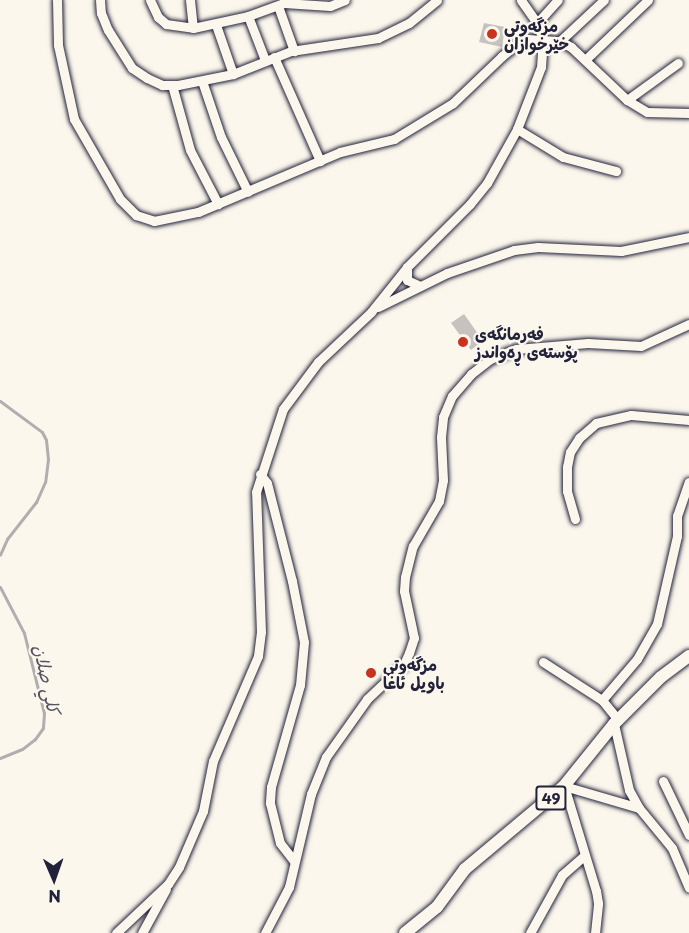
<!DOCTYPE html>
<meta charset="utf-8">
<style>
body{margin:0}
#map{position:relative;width:689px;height:933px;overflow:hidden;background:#fbf7ec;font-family:"Playpen Sans","Playpen Sans Arabic",sans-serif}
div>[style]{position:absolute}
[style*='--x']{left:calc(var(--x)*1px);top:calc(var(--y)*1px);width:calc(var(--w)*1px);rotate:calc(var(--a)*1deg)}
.stream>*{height:3px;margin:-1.5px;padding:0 1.5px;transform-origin:1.5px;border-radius:1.5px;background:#b1aeb0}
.building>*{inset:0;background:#c6c2c0}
.roads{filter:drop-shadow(0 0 2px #22223b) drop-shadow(0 0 2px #22223b)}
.minor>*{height:9px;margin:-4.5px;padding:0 4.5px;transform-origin:4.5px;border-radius:4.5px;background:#fbf7ec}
.major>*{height:12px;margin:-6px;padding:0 6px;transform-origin:6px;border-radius:6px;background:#fbf7ec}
.dots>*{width:16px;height:16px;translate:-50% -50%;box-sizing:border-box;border:3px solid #fbf7ec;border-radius:50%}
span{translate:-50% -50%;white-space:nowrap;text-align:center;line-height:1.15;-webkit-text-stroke:4.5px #fbf7ec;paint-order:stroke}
.shield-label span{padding:2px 4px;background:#fbf7ec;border:2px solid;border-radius:4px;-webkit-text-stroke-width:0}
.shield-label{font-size:15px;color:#22223b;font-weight:700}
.poi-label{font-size:16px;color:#22223b;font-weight:700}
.left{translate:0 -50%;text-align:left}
.water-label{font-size:18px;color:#545364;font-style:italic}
.north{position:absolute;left:24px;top:849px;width:60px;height:60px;-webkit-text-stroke:4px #fbf7ec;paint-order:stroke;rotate:178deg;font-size:16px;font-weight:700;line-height:24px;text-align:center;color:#22223b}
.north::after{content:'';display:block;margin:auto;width:21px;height:27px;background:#22223b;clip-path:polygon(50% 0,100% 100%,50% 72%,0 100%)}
</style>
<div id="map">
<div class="stream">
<div style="--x:0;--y:401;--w:52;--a:36.4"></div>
<div style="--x:42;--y:432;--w:9;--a:63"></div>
<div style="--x:46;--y:440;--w:19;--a:84"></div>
<div style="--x:48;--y:459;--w:23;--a:97"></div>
<div style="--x:45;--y:482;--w:22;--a:114"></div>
<div style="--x:36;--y:502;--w:47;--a:128.1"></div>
<div style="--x:7;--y:539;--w:17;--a:114"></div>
<div style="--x:0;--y:587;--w:52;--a:62.4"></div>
<div style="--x:24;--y:633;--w:82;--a:76"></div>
<div style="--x:44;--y:713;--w:15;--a:94"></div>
<div style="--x:43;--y:728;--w:14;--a:126"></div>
<div style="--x:35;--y:739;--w:16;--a:142"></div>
<div style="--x:22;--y:749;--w:24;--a:158"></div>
</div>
<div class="building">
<div style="clip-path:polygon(484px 23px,505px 27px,502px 47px,479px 42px)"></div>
<div style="clip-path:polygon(464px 314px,483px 341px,471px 350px,451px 323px)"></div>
</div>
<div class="roads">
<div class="minor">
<div style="--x:57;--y:0;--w:45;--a:88.7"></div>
<div style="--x:58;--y:45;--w:76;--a:77.8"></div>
<div style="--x:74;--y:119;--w:92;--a:60.1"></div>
<div style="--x:120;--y:199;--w:23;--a:45"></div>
<div style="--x:136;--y:215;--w:19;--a:18"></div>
<div style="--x:154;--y:221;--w:45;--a:-11.6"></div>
<div style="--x:198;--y:212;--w:154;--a:-22.9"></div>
<div style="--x:340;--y:152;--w:56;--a:-13.5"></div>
<div style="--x:394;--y:139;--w:69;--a:-31.4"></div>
<div style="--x:453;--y:103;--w:68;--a:-43.8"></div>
<div style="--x:502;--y:56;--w:22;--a:-39"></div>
<div style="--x:519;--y:42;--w:9;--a:-18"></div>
<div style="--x:528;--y:39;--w:32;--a:4"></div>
<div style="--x:560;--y:41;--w:13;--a:29"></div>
<div style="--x:571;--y:47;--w:77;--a:43.4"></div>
<div style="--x:627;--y:100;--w:23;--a:31"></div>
<div style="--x:647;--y:112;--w:42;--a:1.4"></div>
<div style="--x:100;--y:0;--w:13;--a:86"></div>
<div style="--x:101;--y:13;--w:18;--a:68"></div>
<div style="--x:108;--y:30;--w:45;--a:57.7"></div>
<div style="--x:132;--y:68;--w:18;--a:34"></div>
<div style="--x:147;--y:78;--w:17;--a:25"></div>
<div style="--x:162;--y:85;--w:16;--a:0"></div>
<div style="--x:178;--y:85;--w:56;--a:-11.3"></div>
<div style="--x:233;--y:74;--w:62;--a:-21.6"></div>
<div style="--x:291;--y:51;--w:88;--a:-8.5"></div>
<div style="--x:378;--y:38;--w:34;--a:-26"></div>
<div style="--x:409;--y:23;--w:36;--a:-39"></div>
<div style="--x:150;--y:0;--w:19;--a:65"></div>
<div style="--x:158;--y:17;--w:11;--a:41"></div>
<div style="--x:166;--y:24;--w:27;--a:8"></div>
<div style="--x:193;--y:28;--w:56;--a:-12.3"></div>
<div style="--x:248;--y:16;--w:38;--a:-20"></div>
<div style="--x:284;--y:3;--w:46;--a:3.7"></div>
<div style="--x:330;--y:6;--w:16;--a:-22"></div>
<div style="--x:190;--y:0;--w:28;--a:84"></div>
<div style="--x:278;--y:6;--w:48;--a:70.4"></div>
<div style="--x:248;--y:16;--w:47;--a:68.9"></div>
<div style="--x:537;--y:23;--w:31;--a:-48"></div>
<div style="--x:216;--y:25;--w:52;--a:70.9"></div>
<div style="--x:560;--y:41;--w:60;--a:-43"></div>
<div style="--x:274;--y:57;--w:114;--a:66.1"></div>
<div style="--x:585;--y:60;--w:87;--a:-43.6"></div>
<div style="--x:202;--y:81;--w:59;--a:71.3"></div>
<div style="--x:221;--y:137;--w:61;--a:63.9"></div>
<div style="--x:172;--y:85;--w:67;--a:74.5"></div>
<div style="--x:190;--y:150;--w:61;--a:62.6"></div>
<div style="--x:627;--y:100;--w:63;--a:-36"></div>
<div style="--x:517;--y:129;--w:54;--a:31.3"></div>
<div style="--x:563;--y:157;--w:55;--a:14.8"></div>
<div style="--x:407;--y:267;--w:13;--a:90"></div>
<div style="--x:407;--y:280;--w:14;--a:25"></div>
<div style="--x:378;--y:307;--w:77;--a:-26.2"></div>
<div style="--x:447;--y:273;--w:71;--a:-18.9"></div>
<div style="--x:514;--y:250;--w:24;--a:-7"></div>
<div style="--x:538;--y:247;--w:83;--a:2.8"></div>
<div style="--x:621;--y:251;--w:69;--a:-11.6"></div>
<div style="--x:260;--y:474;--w:11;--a:52"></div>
<div style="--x:267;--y:483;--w:101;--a:75.7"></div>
<div style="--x:292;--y:581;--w:62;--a:78.9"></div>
<div style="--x:304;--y:642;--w:43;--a:95.3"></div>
<div style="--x:300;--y:685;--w:106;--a:105.9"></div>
<div style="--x:271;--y:787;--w:16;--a:94"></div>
<div style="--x:270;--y:803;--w:41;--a:76"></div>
<div style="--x:280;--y:843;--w:23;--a:52"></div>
<div style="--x:575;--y:519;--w:29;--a:-106"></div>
<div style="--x:567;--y:491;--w:24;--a:-90"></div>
<div style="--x:567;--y:467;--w:15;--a:-79"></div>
<div style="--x:570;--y:452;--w:17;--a:-57"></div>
<div style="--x:579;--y:438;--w:23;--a:-41"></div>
<div style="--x:596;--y:423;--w:36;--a:-13"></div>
<div style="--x:631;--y:415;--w:58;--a:4.9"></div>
<div style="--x:543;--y:662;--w:70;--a:32.8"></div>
<div style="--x:602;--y:700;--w:26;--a:51"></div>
<div style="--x:602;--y:700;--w:54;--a:-49.5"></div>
<div style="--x:637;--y:659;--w:40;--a:-60.3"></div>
<div style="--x:657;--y:624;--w:90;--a:-77.2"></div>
<div style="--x:677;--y:536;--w:20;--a:-90"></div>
<div style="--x:677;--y:516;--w:36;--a:-71"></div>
<div style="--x:614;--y:724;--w:68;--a:77.2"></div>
<div style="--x:629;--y:790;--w:21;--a:61"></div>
<div style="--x:639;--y:808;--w:52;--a:50.5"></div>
<div style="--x:672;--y:848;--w:43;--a:67"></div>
<div style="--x:663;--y:781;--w:60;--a:64.3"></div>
<div style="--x:116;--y:933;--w:71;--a:-43.3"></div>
<div style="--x:168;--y:884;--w:20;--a:-57"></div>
<div style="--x:179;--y:867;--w:61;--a:-66.8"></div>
<div style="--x:203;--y:811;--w:51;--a:-78.7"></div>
<div style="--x:213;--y:761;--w:114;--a:-66.8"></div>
<div style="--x:258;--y:656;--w:24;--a:-83"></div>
<div style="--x:261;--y:632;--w:140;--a:-92"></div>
<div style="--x:256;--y:492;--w:87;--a:-72"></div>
<div style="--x:283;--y:409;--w:59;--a:-53.3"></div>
<div style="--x:318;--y:362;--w:73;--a:-43.3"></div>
<div style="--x:371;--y:312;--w:58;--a:-51.3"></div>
<div style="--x:407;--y:267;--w:89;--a:-45"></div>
<div style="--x:470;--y:204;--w:27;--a:-51"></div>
<div style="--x:487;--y:183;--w:62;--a:-60.9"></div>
<div style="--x:517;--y:129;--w:66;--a:-68.8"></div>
<div style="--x:541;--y:67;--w:28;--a:-86"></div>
<div style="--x:543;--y:39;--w:17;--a:-111"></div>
<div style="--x:537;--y:23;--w:28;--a:-125"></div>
<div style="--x:142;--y:933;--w:50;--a:-61.4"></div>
<div style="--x:265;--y:933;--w:52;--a:-62.4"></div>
<div style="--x:289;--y:887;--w:96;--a:-76.7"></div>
<div style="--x:311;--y:794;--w:40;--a:-68"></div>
<div style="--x:326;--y:757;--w:71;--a:-54.7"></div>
<div style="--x:367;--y:699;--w:51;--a:-43.4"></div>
<div style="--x:404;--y:664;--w:12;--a:-66"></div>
<div style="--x:409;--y:653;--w:16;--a:-72"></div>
<div style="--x:414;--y:638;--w:48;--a:-102"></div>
<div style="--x:404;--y:591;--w:14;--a:-86"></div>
<div style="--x:405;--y:577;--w:32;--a:-76"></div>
<div style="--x:413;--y:546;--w:52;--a:-60"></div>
<div style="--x:439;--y:501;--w:21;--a:-79"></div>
<div style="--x:443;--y:480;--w:43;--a:-92.7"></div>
<div style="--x:441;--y:437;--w:20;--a:-84"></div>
<div style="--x:443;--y:417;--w:23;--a:-67"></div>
<div style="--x:452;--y:396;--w:29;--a:-49"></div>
<div style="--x:471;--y:374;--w:24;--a:-38"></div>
<div style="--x:490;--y:359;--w:28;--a:-21"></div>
<div style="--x:516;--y:349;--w:72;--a:-4.8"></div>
<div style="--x:588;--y:343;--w:53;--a:3.2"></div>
<div style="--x:641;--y:346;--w:53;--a:-24.6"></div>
<div style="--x:530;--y:933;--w:66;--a:-61.1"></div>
<div style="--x:562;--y:875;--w:29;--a:-41"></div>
<div style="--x:595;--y:933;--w:30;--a:-84"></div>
<div style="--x:598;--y:903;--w:12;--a:-99"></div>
<div style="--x:596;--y:891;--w:110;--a:-106.9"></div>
<div style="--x:564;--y:786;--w:78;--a:16.3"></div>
</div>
<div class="major">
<div style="--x:405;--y:933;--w:41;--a:-39.1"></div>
<div style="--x:437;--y:907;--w:47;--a:-53.6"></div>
<div style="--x:465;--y:869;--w:129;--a:-40"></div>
<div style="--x:564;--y:786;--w:80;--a:-51.1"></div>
<div style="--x:614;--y:724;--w:66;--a:-45"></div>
<div style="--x:661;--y:677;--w:35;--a:-37"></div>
</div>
</div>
<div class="dots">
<div style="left:492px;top:34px;background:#c8321e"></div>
<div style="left:463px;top:342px;background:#c8321e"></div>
<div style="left:371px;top:673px;background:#c8321e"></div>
</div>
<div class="shield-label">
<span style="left:551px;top:798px">49</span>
</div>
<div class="poi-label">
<span class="left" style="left:504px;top:34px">مزگەوتی<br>خێرخوازان</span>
<span class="left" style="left:475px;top:342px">فەرمانگەی<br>پۆستەی ڕەواندز</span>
<span class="left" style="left:383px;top:673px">مزگەوتی<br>باویل ئاغا</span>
</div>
<div class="water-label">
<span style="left:47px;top:679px;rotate:78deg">كلي صلان</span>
</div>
<div class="north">N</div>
</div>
